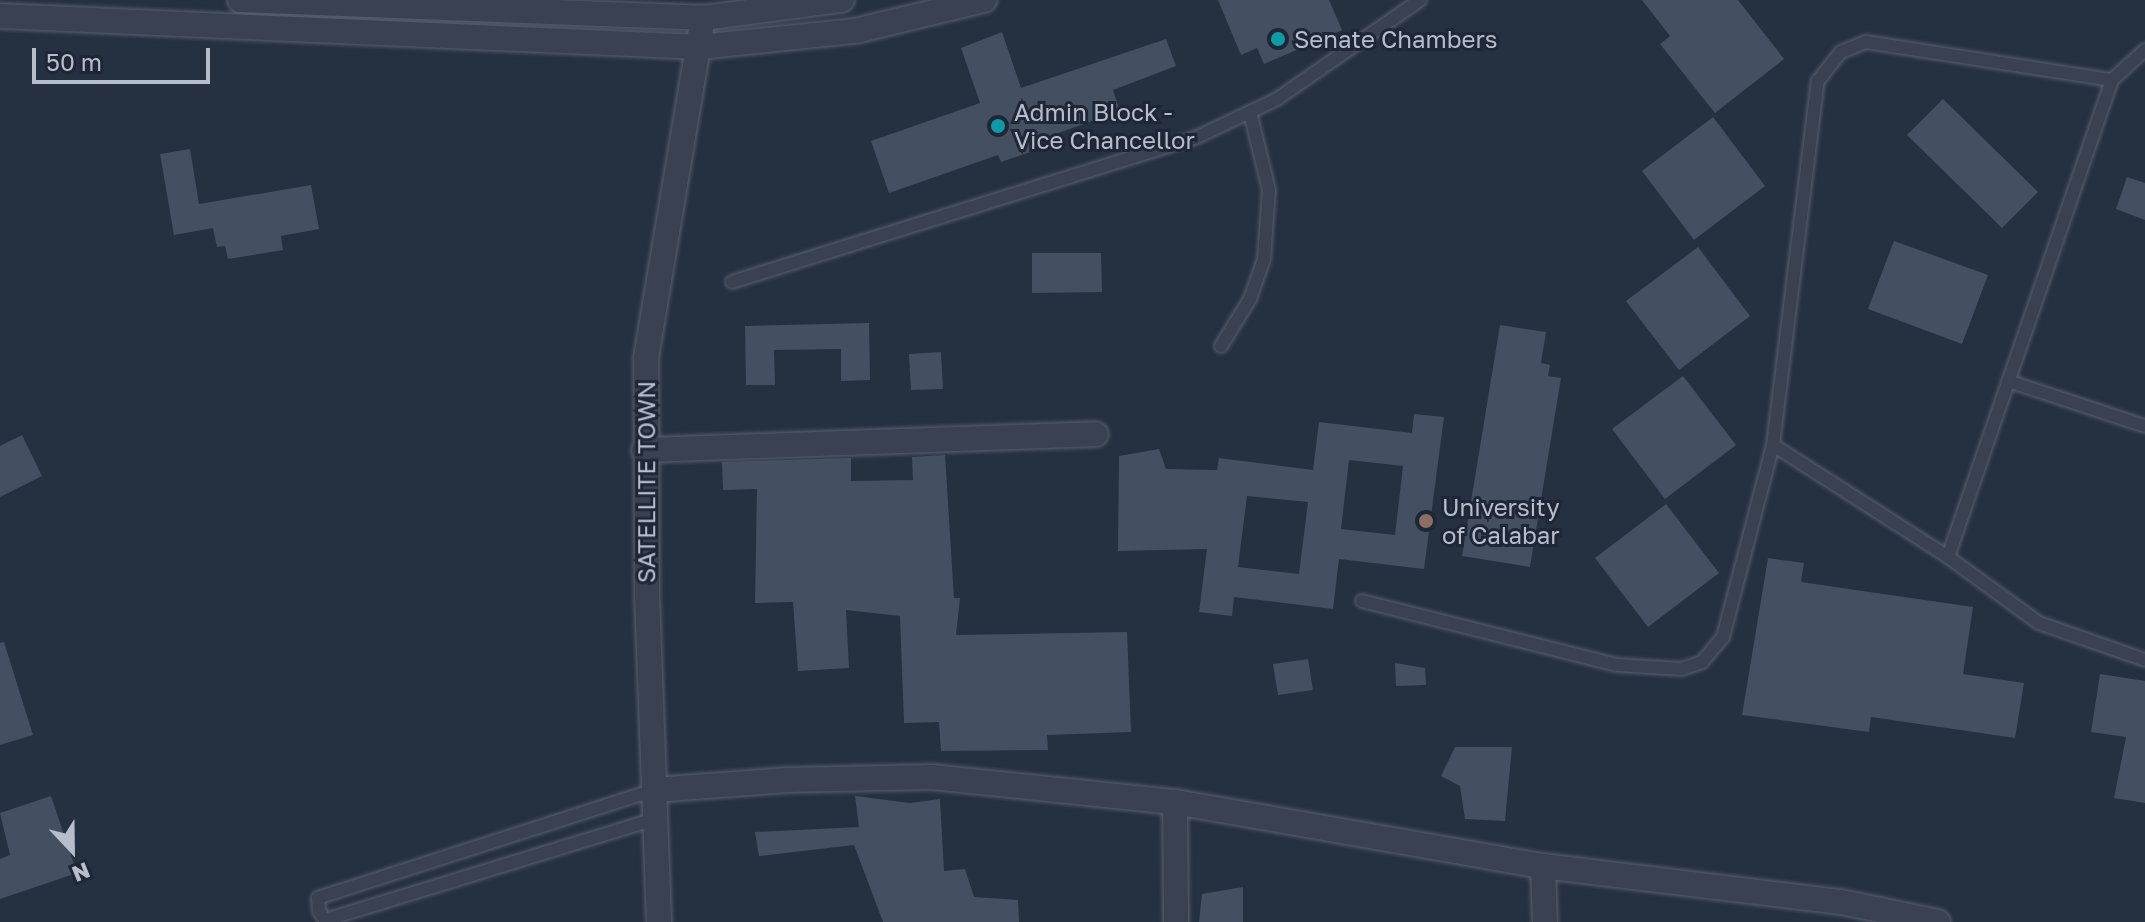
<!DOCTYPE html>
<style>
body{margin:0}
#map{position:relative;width:2145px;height:922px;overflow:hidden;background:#253040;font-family:"Golos Text",sans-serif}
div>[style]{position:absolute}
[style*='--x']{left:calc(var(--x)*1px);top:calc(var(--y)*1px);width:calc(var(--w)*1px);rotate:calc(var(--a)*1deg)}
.building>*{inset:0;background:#445062}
.roads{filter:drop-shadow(0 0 2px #57606e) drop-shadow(0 0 2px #57606e)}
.lane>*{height:12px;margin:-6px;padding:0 6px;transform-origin:6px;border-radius:6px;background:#394250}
.street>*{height:24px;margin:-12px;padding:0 12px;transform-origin:12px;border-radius:12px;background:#394250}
.dots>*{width:22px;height:22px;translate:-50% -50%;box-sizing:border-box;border:4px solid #1e2735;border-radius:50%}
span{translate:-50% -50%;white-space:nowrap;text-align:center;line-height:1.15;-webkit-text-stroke:6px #1e2735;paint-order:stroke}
.poi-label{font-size:24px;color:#b6becb}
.left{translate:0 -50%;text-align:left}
.street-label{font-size:24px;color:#b6becb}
.north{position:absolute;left:32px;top:810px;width:80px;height:80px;-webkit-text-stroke:6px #1e2735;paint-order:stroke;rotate:158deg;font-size:22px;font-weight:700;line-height:32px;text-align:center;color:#b6becb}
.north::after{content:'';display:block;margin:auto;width:28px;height:36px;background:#b6becb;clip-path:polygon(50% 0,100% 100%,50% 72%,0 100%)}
.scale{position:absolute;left:32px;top:48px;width:178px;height:36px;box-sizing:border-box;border:4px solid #b6becb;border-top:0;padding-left:10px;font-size:24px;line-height:28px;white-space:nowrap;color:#b6becb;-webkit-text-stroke:6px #1e2735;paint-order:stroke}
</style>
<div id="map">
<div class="building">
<div style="clip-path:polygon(1218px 0,1329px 0,1342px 30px,1264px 64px,1257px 48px,1241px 55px)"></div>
<div style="clip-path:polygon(1642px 0,1738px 0,1784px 59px,1715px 113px,1660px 44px,1670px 36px)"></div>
<div style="clip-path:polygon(1002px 32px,1021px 88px,1166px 39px,1176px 66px,1113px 90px,1120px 111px,1039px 140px,1042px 148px,1001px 162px,998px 155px,889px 193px,871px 141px,980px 103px,961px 48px)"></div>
<div style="clip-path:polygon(1943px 99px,2038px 192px,2002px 228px,1907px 135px)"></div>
<div style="clip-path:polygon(1713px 117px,1765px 186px,1694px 240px,1642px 171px)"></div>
<div style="clip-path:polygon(190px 149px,199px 204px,311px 185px,319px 229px,281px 236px,283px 250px,228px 259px,225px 246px,217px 247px,213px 228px,174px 235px,160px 154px)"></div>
<div style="clip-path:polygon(2127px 177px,2145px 183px,2145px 220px,2116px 209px)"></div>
<div style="clip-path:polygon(1894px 241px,1988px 275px,1962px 344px,1868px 309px)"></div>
<div style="clip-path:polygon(1698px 247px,1750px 316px,1679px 370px,1626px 301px)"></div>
<div style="clip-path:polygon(1032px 253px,1101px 253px,1102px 292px,1032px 293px)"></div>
<div style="clip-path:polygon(869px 323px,870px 380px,841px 381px,841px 349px,774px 350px,775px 385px,746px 385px,745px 326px)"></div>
<div style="clip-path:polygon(1500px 325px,1546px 332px,1541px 363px,1550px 365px,1548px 376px,1561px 378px,1530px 567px,1462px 556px)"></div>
<div style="clip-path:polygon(941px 352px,943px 389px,911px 390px,909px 354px)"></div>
<div style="clip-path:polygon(1683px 376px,1736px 445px,1665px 499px,1612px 429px)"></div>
<div style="clip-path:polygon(evenodd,1414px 414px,1444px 417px,1424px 569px,1339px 559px,1333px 609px,1234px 597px,1232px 616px,1199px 612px,1207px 549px,1118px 551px,1119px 456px,1159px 449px,1166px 469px,1217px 470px,1219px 458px,1313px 470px,1319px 422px,1412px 433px,1414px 414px,1349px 460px,1403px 466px,1395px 535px,1341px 529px,1349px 460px,1414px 414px,1247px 496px,1308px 502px,1299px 574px,1238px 567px,1247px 496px)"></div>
<div style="clip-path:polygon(22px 435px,42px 476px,0 497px,0 446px)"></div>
<div style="clip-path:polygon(945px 455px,954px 598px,960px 598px,956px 635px,1127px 632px,1131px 732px,1047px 735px,1048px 750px,941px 751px,939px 722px,904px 723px,900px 616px,846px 610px,849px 668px,798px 671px,793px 602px,755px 603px,757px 489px,723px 490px,722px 462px,851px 458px,851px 481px,913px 480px,912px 457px)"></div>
<div style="clip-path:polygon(1666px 504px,1719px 573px,1648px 627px,1595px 558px)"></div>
<div style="clip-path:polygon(1768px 558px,1804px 563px,1801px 582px,1973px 607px,1963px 674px,2024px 683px,2015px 738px,1871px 717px,1869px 732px,1742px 715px)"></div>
<div style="clip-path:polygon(4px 642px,33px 735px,0 745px,0 643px)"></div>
<div style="clip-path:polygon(1308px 659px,1313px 690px,1278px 695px,1273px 664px)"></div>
<div style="clip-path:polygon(1395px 663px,1425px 668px,1426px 685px,1396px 686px)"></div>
<div style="clip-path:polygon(2100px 674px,2145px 681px,2145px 803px,2114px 798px,2126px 737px,2091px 732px)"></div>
<div style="clip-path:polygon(1455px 747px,1512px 747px,1505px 821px,1465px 819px,1460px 786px,1441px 776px)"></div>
<div style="clip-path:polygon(51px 796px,77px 873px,0 899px,0 859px,10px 855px,0 813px)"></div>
<div style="clip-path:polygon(855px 796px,910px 803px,940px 799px,944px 871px,965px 869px,974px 897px,1018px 900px,1019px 922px,883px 922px,854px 845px,759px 856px,755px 832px,859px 827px)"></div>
<div style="clip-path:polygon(1243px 887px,1243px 922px,1199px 922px,1202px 894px)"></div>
</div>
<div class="roads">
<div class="lane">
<div style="--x:732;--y:282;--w:485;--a:-17.3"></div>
<div style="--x:1195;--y:138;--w:91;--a:-25.4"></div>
<div style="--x:1277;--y:99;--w:174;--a:-34.7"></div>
<div style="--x:1221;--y:346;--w:55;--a:-58.3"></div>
<div style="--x:1250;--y:299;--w:42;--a:-70.7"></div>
<div style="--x:1264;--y:259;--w:69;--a:-85.9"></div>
<div style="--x:1269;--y:190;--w:80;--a:-103.7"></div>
<div style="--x:2008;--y:381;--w:144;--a:18.2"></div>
<div style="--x:1773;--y:445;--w:208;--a:32.6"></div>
<div style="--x:1948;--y:557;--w:112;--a:36"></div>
<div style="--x:2039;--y:623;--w:112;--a:19.2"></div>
<div style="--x:1948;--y:557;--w:504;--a:-71.03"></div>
<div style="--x:2112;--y:80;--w:45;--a:-42.3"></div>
<div style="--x:1362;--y:601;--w:263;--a:14.1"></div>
<div style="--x:1617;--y:665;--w:64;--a:3.6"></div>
<div style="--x:1681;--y:669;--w:22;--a:-18"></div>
<div style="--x:1702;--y:662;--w:33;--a:-50"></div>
<div style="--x:1723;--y:637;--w:198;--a:-75.4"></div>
<div style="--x:1773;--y:445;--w:367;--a:-83"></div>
<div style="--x:1818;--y:81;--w:37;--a:-52"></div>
<div style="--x:1841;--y:52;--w:27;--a:-22"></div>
<div style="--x:1866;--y:42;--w:249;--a:8.8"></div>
<div style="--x:654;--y:790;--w:353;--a:162.2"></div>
<div style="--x:318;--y:898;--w:13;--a:86"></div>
<div style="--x:319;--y:911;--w:11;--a:56"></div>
<div style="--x:325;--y:920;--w:346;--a:-17"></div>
</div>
<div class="street">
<div style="--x:240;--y:0;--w:463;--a:2.2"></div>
<div style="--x:703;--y:18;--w:140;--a:-7.4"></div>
<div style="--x:0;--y:16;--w:700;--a:2.54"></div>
<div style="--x:699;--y:47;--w:157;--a:-5.9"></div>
<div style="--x:855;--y:31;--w:133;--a:-13.5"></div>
<div style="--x:644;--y:450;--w:452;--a:-2"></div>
<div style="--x:654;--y:790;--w:134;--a:-4.3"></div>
<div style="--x:788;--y:780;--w:144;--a:-1.2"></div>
<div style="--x:932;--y:777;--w:244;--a:5.9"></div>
<div style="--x:1175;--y:802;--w:374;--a:9.9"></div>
<div style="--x:1543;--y:866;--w:300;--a:6.9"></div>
<div style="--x:1841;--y:902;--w:99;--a:11.7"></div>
<div style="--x:1175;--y:802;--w:120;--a:89.5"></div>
<div style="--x:1543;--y:866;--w:56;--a:88"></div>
<div style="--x:659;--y:922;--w:324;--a:-92.1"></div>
<div style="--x:647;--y:598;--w:240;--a:-90.2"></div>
<div style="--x:646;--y:358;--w:345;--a:-80.5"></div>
</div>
</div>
<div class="dots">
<div style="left:1278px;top:39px;background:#0f9aa8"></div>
<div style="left:998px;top:126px;background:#0f9aa8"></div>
<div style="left:1426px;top:521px;background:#8d6e63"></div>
</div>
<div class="poi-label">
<span class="left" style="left:1294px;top:39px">Senate Chambers</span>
<span class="left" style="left:1014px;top:126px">Admin Block -<br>Vice Chancellor</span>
<span class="left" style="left:1442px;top:521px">University<br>of Calabar</span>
</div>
<div class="street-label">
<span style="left:646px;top:482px;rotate:-90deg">SATELLITE TOWN</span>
</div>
<div class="north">N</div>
<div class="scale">50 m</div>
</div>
